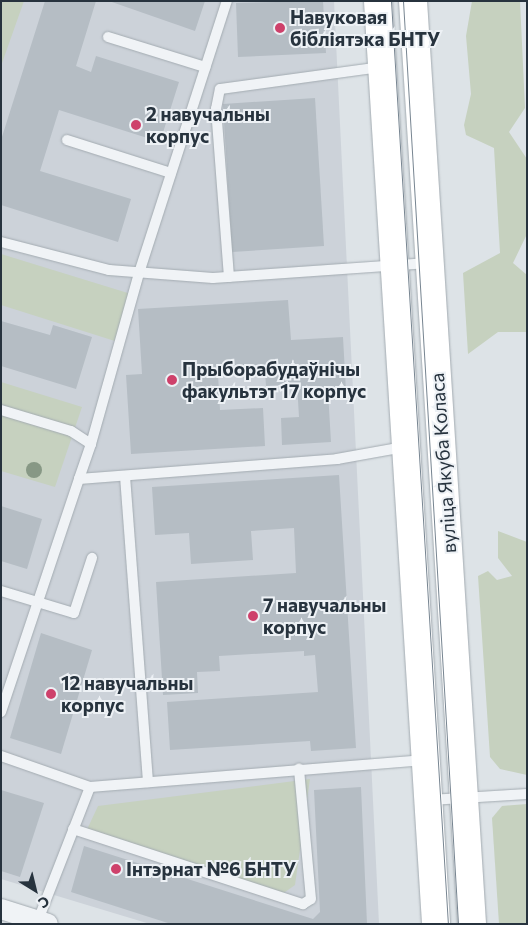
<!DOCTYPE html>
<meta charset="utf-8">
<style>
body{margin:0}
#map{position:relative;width:528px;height:925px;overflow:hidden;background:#dde3e7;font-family:Commissioner,sans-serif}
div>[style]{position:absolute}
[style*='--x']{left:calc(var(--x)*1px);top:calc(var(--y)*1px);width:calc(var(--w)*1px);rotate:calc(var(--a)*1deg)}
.built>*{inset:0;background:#ccd2d9}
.green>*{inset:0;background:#c6d1bf}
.building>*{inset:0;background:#b5bdc4}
.roads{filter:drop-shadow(0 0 1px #a3abb1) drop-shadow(0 0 1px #a3abb1)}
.service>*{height:10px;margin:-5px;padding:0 5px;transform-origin:5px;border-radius:5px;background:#f0f3f6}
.minor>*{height:20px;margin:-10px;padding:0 10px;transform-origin:10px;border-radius:10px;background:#f0f3f6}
.primary>*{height:28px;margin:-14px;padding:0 14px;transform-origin:14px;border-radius:14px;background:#fff}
.tram>*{height:1px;margin:-0.5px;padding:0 0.5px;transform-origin:0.5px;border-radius:0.5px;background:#778591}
.trees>*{width:16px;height:16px;margin:-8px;border-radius:50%;background:#879885}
.dots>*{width:14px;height:14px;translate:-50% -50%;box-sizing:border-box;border:2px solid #edf1f5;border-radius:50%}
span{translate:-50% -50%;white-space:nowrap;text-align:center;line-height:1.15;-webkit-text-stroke:4px #edf1f5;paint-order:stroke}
.poi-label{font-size:19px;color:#27333e;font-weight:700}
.left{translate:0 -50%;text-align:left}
.street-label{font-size:19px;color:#27333e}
.frame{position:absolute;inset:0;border:2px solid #27333e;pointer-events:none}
.north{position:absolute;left:10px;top:865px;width:50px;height:50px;-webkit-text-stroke:4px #edf1f5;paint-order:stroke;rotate:144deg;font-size:14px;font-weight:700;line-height:20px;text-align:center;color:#27333e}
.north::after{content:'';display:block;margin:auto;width:18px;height:22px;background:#27333e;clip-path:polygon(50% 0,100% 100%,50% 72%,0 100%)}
</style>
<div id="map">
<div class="built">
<div style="clip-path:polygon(1px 1px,334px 1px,379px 924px,150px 924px,1px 879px)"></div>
</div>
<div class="green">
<div style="clip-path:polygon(1px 1px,24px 1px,1px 66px)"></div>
<div style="clip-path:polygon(472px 1px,520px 1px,525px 108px,509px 132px,527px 159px,527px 234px,513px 263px,527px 275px,527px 332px,498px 332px,468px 354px,463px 273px,500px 253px,494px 148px,466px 135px,464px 125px,471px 94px,466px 36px)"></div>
<div style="clip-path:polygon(1px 254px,131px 294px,118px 342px,1px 305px)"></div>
<div style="clip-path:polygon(1px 382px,82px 407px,55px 487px,1px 471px)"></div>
<div style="clip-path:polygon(498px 531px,527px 542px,527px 775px,500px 769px,490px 757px,478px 576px,488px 571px,497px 580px,512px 576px,498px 558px)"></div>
<div style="clip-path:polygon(310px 779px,295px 885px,278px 897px,84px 836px,98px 806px)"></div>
<div style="clip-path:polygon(527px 804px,527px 924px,499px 924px,492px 818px,502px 806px)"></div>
</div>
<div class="building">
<div style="clip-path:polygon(45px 1px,96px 1px,76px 66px,91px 72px,96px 56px,179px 82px,160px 142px,59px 110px,40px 171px,131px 199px,118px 242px,1px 205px,1px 140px)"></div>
<div style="clip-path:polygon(109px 1px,205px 1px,195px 31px)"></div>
<div style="clip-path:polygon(323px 1px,326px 53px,238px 57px,236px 3px)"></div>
<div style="clip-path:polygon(315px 98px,324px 246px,232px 252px,223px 104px)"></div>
<div style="clip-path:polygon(288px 300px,291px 340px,343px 337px,346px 391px,328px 392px,331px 442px,282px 445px,281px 418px,299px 417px,297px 384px,266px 386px,265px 371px,218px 374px,220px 410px,263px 408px,265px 446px,131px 454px,126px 375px,142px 374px,138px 309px)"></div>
<div style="clip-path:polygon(1px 321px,50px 335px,53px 325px,92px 337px,76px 389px,1px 366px)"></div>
<div style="clip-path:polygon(339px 475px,356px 748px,311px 751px,310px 741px,170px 750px,167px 702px,318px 692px,315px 655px,304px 656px,304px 651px,219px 656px,220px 671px,197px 672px,198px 693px,163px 695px,156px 582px,296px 573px,294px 528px,251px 531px,253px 560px,191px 564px,189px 533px,155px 535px,152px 487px)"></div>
<div style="clip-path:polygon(1px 506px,42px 519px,27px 569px,1px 561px)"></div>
<div style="clip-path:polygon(41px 633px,92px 650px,61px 754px,10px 738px)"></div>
<div style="clip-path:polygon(361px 787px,367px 924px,171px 924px,71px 892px,84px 846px,313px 919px,320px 912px,314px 790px)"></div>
<div style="clip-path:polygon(1px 790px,44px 803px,20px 877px,1px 871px)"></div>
</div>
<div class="roads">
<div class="service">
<div style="--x:108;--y:37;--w:102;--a:17.2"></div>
<div style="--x:67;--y:140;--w:109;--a:17.6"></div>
<div style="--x:1;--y:242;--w:112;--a:14.5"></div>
<div style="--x:109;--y:270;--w:104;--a:4.4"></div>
<div style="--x:213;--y:278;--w:216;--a:-4"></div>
<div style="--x:229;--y:277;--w:169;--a:-94.4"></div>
<div style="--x:216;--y:109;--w:20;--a:-79"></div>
<div style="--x:220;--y:89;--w:162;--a:-7.8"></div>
<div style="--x:1;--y:410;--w:73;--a:16.7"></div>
<div style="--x:71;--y:431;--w:24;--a:33"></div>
<div style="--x:91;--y:444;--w:178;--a:-74.3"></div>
<div style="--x:139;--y:273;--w:286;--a:-72.1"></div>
<div style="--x:91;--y:444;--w:37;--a:109"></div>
<div style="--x:79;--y:479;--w:259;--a:-4.4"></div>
<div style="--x:337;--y:459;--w:68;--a:-10.2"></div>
<div style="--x:125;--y:476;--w:307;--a:85.7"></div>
<div style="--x:1;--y:591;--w:76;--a:16.8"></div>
<div style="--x:74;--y:613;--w:58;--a:-71.9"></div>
<div style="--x:1;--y:712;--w:246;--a:-71.5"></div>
<div style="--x:1;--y:756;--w:94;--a:19.2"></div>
<div style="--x:90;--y:787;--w:146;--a:111.3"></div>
<div style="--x:90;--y:787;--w:336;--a:-4.6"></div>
<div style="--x:430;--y:800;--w:97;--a:-3.5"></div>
<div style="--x:73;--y:829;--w:242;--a:18.1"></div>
<div style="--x:303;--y:904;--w:9;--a:-32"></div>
<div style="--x:311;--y:899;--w:131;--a:-95.3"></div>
</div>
<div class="minor">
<div style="--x:1;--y:909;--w:49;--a:17.7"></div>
</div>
<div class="primary">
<div style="--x:378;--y:1;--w:925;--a:86.4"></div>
<div style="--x:413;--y:1;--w:925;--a:86.34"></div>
</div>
</div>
<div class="tram">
<div style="--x:391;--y:1;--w:925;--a:86.47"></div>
<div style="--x:403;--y:1;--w:925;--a:86.59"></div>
</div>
<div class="trees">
<div style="left:34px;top:470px"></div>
</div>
<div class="dots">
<div style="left:280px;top:28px;background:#ce416b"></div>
<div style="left:136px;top:125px;background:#ce416b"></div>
<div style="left:172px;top:380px;background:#ce416b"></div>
<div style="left:253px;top:616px;background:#ce416b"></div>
<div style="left:51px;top:694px;background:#ce416b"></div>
<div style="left:116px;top:869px;background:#ce416b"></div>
</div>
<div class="poi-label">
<span class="left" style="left:290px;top:28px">Навуковая<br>бібліятэка БНТУ</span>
<span class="left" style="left:146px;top:125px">2 навучальны<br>корпус</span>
<span class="left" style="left:182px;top:380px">Прыборабудаўнічы<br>факультэт 17 корпус</span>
<span class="left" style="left:263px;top:616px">7 навучальны<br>корпус</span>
<span class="left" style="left:61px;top:694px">12 навучальны<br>корпус</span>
<span class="left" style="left:126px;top:869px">Інтэрнат №6 БНТУ</span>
</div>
<div class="street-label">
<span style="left:443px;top:463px;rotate:-94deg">вуліца Якуба Коласа</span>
</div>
<div class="frame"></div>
<div class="north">С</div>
</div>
